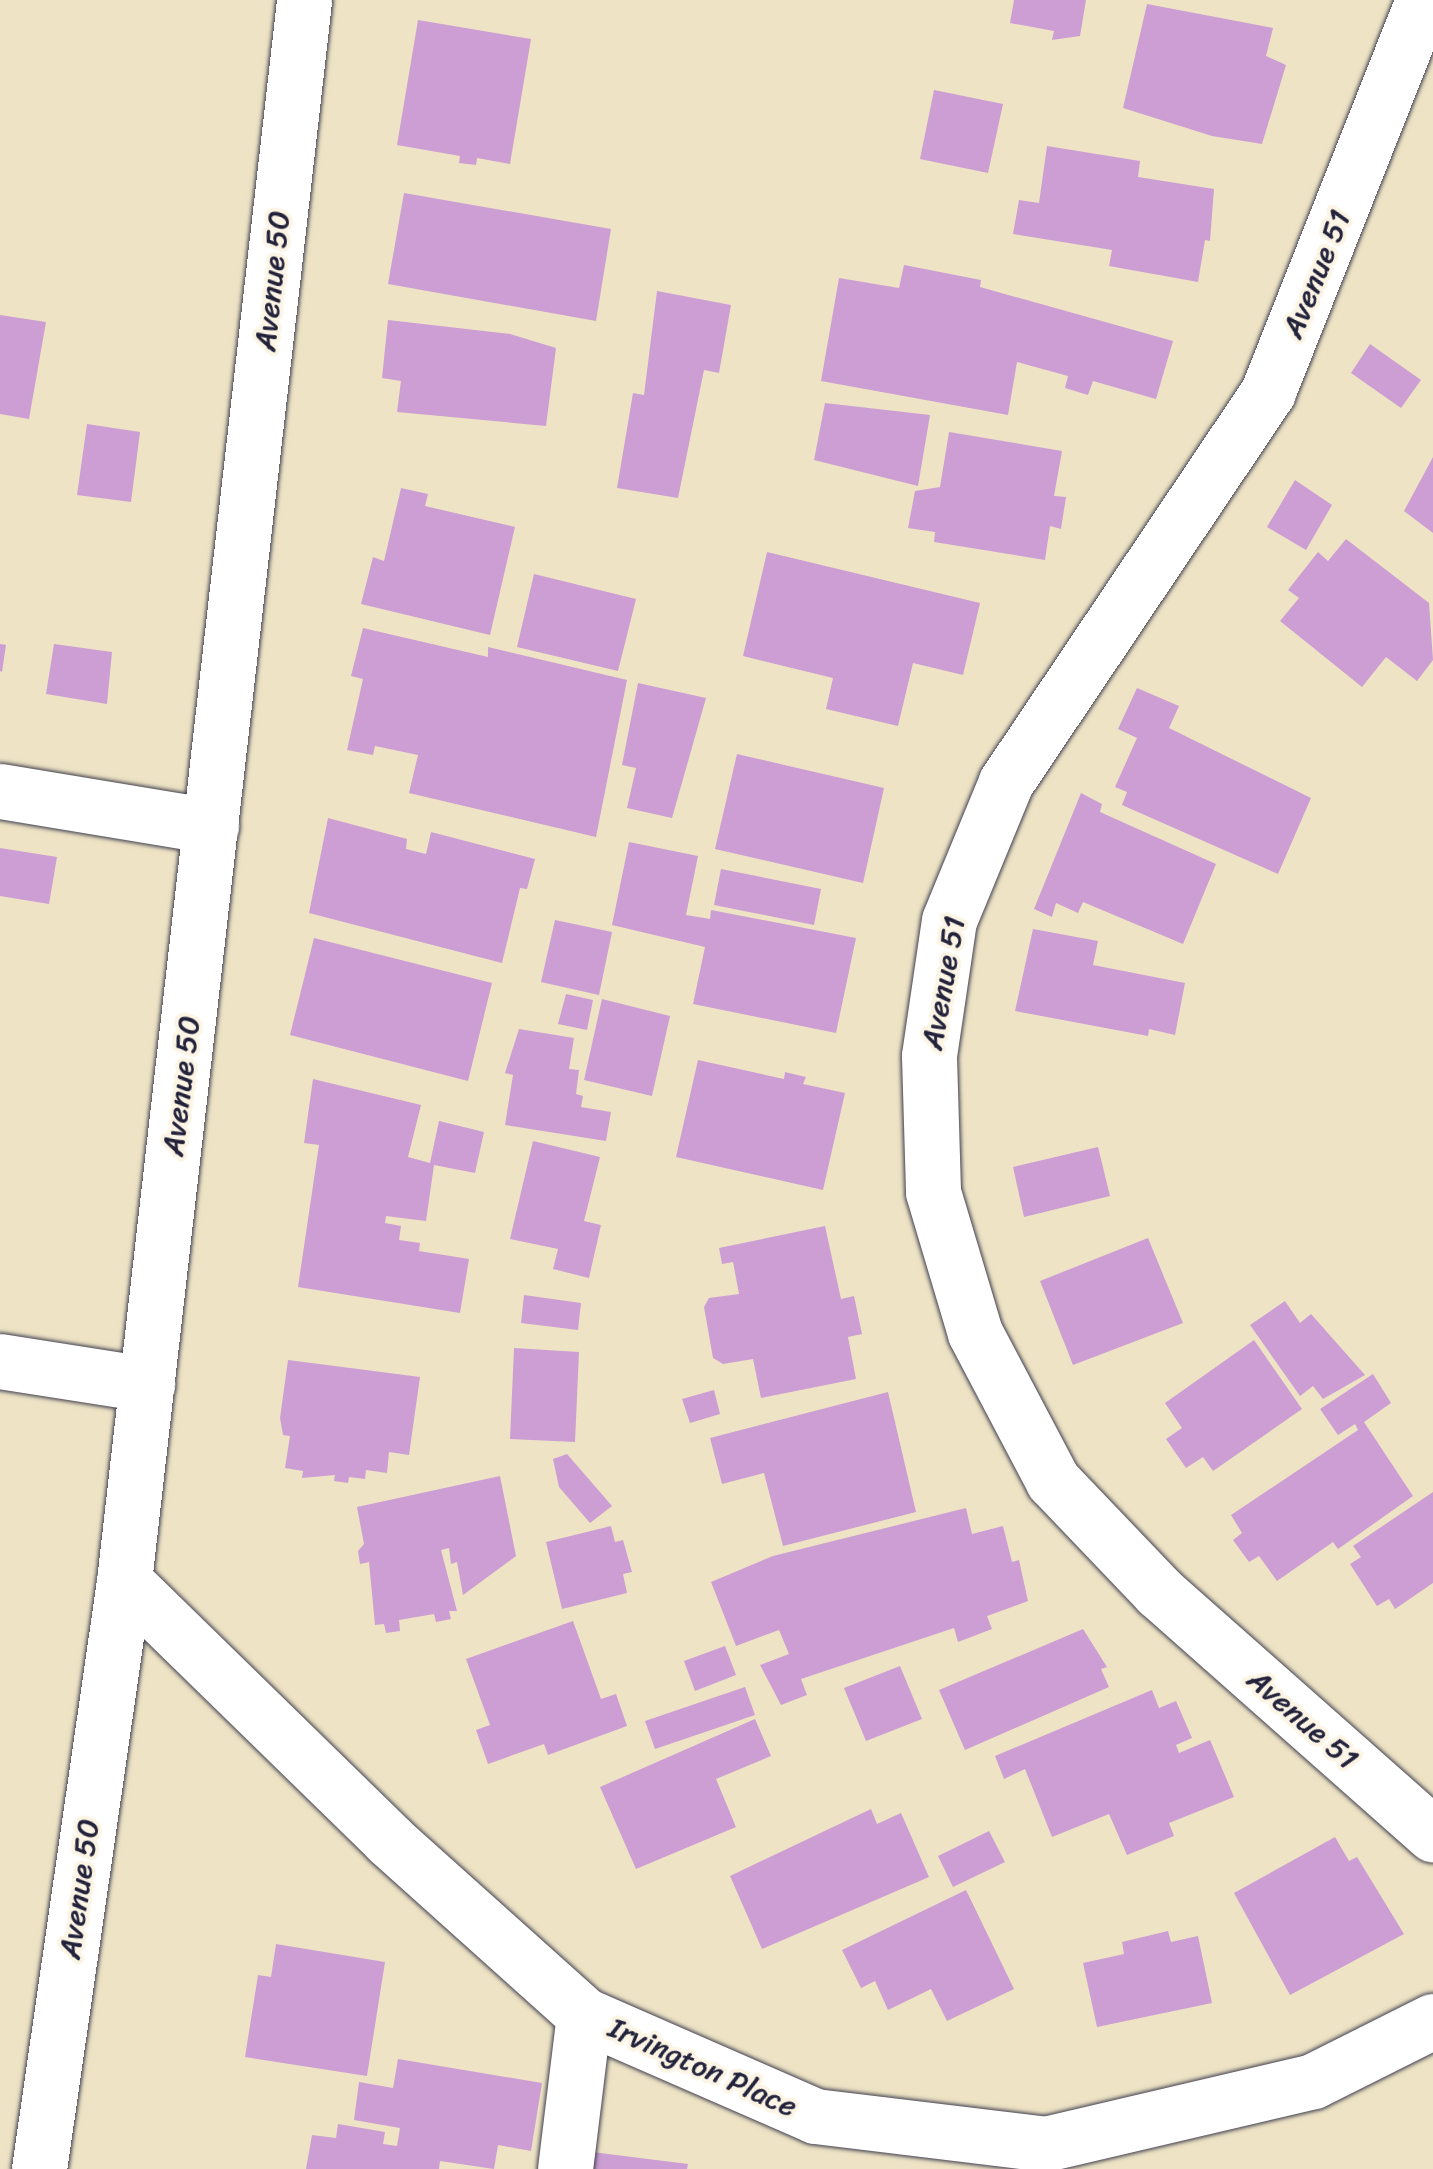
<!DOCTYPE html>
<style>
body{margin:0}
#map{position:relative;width:1433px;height:2169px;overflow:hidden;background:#eee4c5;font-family:Sriracha,sans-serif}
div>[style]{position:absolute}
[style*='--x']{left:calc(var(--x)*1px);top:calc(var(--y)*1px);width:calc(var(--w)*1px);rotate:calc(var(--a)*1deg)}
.building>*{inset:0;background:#cc9ed3}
.roads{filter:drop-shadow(0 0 2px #413f50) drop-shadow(0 0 2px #413f50)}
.minor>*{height:55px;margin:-27.5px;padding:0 27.5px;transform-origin:27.5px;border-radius:27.5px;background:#fff}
span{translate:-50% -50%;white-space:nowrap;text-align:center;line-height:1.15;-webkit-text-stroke:8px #fcf5e5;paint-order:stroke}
.street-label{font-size:30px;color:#22223b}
</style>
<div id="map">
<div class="building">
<div style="clip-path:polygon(1014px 0,1086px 0,1080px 36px,1052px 40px,1054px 31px,1010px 23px)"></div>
<div style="clip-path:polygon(1147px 4px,1273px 28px,1266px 56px,1286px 65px,1262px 144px,1212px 136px,1123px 108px)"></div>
<div style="clip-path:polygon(418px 20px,531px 39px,510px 164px,477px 158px,476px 165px,459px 163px,460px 156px,397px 145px)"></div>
<div style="clip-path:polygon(934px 90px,1003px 104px,988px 173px,920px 159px)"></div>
<div style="clip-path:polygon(1047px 146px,1140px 161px,1138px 177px,1214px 189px,1210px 241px,1205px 240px,1198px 282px,1109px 266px,1112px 250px,1013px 234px,1019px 200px,1039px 203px)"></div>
<div style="clip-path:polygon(404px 193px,611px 229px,596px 321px,388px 284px)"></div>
<div style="clip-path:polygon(904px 265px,981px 280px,980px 287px,1173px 341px,1156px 399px,1093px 381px,1088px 395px,1065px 388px,1068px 376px,1017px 362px,1008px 415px,821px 381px,839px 278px,899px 288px)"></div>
<div style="clip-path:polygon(657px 291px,731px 305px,719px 373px,704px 370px,678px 498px,617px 488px,633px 393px,644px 395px)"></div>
<div style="clip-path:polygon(0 315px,46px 322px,29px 419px,0 414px)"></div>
<div style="clip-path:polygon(388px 320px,510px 334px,556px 348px,546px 426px,397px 412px,401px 381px,382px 378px)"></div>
<div style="clip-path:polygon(1370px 344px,1421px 380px,1401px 408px,1351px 373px)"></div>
<div style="clip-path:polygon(825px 403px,930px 415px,918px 486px,814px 460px)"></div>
<div style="clip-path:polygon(87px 424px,140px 432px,131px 502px,77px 495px)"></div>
<div style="clip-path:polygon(949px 432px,1062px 451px,1054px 496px,1066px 497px,1061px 529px,1050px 526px,1045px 560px,934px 542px,935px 532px,908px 528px,915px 491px,940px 487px)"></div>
<div style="clip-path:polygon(1433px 457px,1433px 533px,1404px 511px)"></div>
<div style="clip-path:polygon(1295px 480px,1332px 505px,1306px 550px,1267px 527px)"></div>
<div style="clip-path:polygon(401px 488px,428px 494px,425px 506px,515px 527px,490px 635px,361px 604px,373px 557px,384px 561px)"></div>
<div style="clip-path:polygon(1346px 539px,1429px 603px,1433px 660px,1417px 681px,1386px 657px,1362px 687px,1280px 621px,1299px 598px,1288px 590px,1318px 552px,1328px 561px)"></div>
<div style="clip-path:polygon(767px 552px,980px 603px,963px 675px,913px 663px,898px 726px,826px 709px,833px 678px,743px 656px)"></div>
<div style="clip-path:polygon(534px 574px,636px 599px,618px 671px,517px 647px)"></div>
<div style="clip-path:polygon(363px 628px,488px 657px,488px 647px,627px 680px,596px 837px,409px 793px,418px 755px,375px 746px,373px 755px,347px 750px,363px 679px,351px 676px)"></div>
<div style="clip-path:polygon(0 644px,6px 645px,2px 672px,0 671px)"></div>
<div style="clip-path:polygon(54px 644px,112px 652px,107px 704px,46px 694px)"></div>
<div style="clip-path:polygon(638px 683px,706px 698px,672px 818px,627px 808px,636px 768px,622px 765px)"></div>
<div style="clip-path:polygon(1137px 688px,1179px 706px,1169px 728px,1311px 798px,1278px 874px,1122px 805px,1127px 792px,1115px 787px,1137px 738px,1118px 729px)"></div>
<div style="clip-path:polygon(737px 754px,884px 788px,863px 883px,715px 849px)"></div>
<div style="clip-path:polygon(1081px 793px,1102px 804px,1100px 812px,1216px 864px,1183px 944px,1083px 902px,1078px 913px,1056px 903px,1052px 917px,1034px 909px)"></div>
<div style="clip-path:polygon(328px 818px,407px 839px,406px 849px,426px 854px,431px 832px,535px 859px,527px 889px,520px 888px,502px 963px,309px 913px)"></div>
<div style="clip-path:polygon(629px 842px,698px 856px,686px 915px,710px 919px,711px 910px,856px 938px,836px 1033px,693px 1004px,705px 947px,612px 925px)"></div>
<div style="clip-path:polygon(0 848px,57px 857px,49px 904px,0 896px)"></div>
<div style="clip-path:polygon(721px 869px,821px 889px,814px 925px,714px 905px)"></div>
<div style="clip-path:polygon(555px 920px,612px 932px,599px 995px,541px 982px)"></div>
<div style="clip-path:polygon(1033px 929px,1098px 941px,1093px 965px,1185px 983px,1175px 1035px,1149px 1029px,1148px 1036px,1015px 1011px)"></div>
<div style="clip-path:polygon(314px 938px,492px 983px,468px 1081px,290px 1035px)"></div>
<div style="clip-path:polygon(566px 994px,593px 1000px,587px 1030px,558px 1024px)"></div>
<div style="clip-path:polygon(602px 999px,670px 1016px,652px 1096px,584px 1080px)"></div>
<div style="clip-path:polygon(519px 1029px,574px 1038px,569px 1069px,579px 1070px,576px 1094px,583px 1096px,581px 1107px,611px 1112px,606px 1141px,505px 1125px,513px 1075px,505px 1073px)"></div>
<div style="clip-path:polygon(698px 1060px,784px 1079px,785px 1072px,806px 1077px,803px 1084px,845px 1093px,823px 1190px,676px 1157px)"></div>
<div style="clip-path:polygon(313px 1079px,421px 1105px,408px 1157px,430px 1163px,439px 1121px,484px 1132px,475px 1173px,434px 1165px,426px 1221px,386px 1216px,385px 1223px,401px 1226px,399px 1240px,420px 1243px,419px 1251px,469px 1259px,460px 1313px,298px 1287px,319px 1145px,304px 1143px)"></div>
<div style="clip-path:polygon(533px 1141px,600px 1157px,584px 1221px,601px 1225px,589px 1278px,553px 1269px,558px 1249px,510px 1239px)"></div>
<div style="clip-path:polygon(1098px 1147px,1110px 1196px,1024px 1217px,1013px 1167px)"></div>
<div style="clip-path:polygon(825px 1226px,841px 1299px,854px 1296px,862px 1334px,848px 1337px,856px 1379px,761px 1398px,753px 1359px,723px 1364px,713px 1358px,704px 1307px,709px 1298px,739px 1294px,733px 1262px,722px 1264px,719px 1248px)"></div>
<div style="clip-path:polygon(1148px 1238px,1183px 1323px,1073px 1365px,1040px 1281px)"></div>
<div style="clip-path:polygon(524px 1295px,581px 1303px,578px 1330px,521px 1323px)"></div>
<div style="clip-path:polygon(1285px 1301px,1300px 1323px,1311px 1314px,1365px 1375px,1323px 1399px,1313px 1386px,1300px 1396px,1250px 1325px)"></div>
<div style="clip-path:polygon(1254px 1340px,1302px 1409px,1213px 1471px,1203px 1457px,1186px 1468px,1166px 1439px,1182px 1428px,1165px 1403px)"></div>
<div style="clip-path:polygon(514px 1348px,579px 1352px,575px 1442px,510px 1439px)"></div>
<div style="clip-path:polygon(288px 1360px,420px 1377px,409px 1455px,389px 1452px,387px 1473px,366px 1470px,365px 1479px,349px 1477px,348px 1483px,334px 1481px,335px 1475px,302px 1478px,303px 1471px,285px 1468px,290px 1436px,283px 1435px,280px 1418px)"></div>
<div style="clip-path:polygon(1373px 1374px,1391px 1403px,1364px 1422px,1413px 1496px,1338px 1549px,1333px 1542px,1277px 1581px,1259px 1556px,1249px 1562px,1233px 1540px,1242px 1533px,1231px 1515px,1358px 1430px,1355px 1424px,1338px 1435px,1320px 1409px)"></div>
<div style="clip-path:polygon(714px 1390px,720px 1414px,690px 1423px,682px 1399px)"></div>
<div style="clip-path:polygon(888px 1392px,916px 1512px,783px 1546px,764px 1473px,722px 1484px,710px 1438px)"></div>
<div style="clip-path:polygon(567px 1454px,612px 1506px,590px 1523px,559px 1487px,553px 1459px)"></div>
<div style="clip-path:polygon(500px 1476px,516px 1556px,463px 1595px,457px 1562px,451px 1564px,449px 1548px,441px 1550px,457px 1611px,449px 1611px,451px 1619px,436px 1622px,434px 1614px,399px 1620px,400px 1631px,386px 1633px,384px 1624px,375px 1625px,369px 1562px,360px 1564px,358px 1551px,364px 1544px,357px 1507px)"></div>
<div style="clip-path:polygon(1433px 1492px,1433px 1583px,1395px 1609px,1389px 1599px,1377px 1606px,1350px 1564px,1361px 1557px,1353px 1546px)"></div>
<div style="clip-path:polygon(966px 1508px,972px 1534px,1003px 1526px,1012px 1562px,1019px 1560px,1028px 1601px,987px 1616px,992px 1629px,958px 1642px,954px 1628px,801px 1679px,807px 1695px,781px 1705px,760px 1665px,789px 1654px,779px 1630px,736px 1646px,711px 1582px,773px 1556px)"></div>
<div style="clip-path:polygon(611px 1526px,615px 1542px,623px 1540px,632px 1572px,623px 1574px,627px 1593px,562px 1609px,546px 1542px)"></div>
<div style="clip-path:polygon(573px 1621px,601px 1699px,616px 1694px,627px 1726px,548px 1755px,544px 1744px,488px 1764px,476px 1730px,490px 1725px,466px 1659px)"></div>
<div style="clip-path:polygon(1083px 1629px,1107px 1667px,1101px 1669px,1109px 1687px,965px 1750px,939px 1690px)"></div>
<div style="clip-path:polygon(725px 1646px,736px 1675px,695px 1691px,684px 1661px)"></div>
<div style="clip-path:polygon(900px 1666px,922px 1719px,866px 1741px,844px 1688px)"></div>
<div style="clip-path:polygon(745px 1687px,755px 1715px,655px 1749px,645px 1721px)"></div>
<div style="clip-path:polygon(1152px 1690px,1159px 1708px,1176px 1701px,1192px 1738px,1176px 1745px,1179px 1753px,1210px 1740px,1234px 1797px,1169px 1823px,1174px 1836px,1127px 1855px,1109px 1814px,1052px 1837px,1025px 1769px,1004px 1779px,995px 1756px)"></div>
<div style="clip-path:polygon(755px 1719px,771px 1756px,716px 1779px,736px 1827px,636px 1869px,600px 1787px)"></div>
<div style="clip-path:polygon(871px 1809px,877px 1824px,901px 1813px,929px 1877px,762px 1949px,730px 1876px)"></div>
<div style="clip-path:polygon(989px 1831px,1005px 1862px,953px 1887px,938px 1856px)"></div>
<div style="clip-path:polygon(1335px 1837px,1349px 1861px,1357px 1857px,1404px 1934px,1290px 1995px,1234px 1893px)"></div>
<div style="clip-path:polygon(966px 1890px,1014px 1989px,947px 2021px,931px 1989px,888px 2010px,875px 1981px,861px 1988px,842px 1950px)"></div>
<div style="clip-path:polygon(1168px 1931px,1171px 1942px,1198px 1936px,1212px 2003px,1097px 2027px,1083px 1963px,1124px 1954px,1122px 1942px)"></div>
<div style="clip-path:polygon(276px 1944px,385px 1962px,367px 2076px,245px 2057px,258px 1975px,271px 1977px)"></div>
<div style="clip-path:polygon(398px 2059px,542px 2083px,531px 2151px,498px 2145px,494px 2169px,440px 2161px,439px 2169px,306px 2169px,312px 2135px,336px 2138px,338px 2124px,385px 2132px,383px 2144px,397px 2146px,400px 2128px,354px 2120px,359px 2082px,393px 2088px)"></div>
<div style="clip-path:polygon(592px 2152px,688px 2164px,687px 2169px,590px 2169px)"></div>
</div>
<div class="roads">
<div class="minor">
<div style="--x:1423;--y:0;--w:422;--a:111.6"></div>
<div style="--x:1268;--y:392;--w:470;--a:123.9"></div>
<div style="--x:1006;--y:782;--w:149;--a:112.4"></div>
<div style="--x:949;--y:920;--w:137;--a:98.4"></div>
<div style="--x:929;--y:1056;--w:136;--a:88.3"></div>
<div style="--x:933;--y:1192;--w:147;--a:73.4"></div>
<div style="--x:975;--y:1333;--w:167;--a:62.2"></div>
<div style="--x:1053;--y:1481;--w:153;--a:46.3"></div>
<div style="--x:1159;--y:1592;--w:366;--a:41.5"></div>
<div style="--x:0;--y:791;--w:214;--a:9.4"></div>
<div style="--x:0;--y:1361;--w:149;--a:8.9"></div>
<div style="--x:124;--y:1581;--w:371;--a:44.3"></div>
<div style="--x:389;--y:1840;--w:262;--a:41.9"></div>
<div style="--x:584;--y:2015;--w:252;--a:23.6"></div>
<div style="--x:815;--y:2116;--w:232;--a:6.9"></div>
<div style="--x:1045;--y:2144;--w:275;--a:-13.2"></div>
<div style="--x:1313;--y:2081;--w:134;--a:-26.6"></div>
<div style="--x:39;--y:2169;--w:594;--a:-81.77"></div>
<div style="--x:124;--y:1581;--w:1591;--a:-83.5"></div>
<div style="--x:565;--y:2169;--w:155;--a:-83"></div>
</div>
</div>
<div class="street-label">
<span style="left:1316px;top:274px;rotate:-68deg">Avenue 51</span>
<span style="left:272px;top:281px;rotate:-84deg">Avenue 50</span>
<span style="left:943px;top:983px;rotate:-80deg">Avenue 51</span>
<span style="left:181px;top:1086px;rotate:-83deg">Avenue 50</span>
<span style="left:1303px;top:1719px;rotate:41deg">Avenue 51</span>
<span style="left:79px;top:1889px;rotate:-82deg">Avenue 50</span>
<span style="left:703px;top:2067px;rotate:24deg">Irvington Place</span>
</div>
</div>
